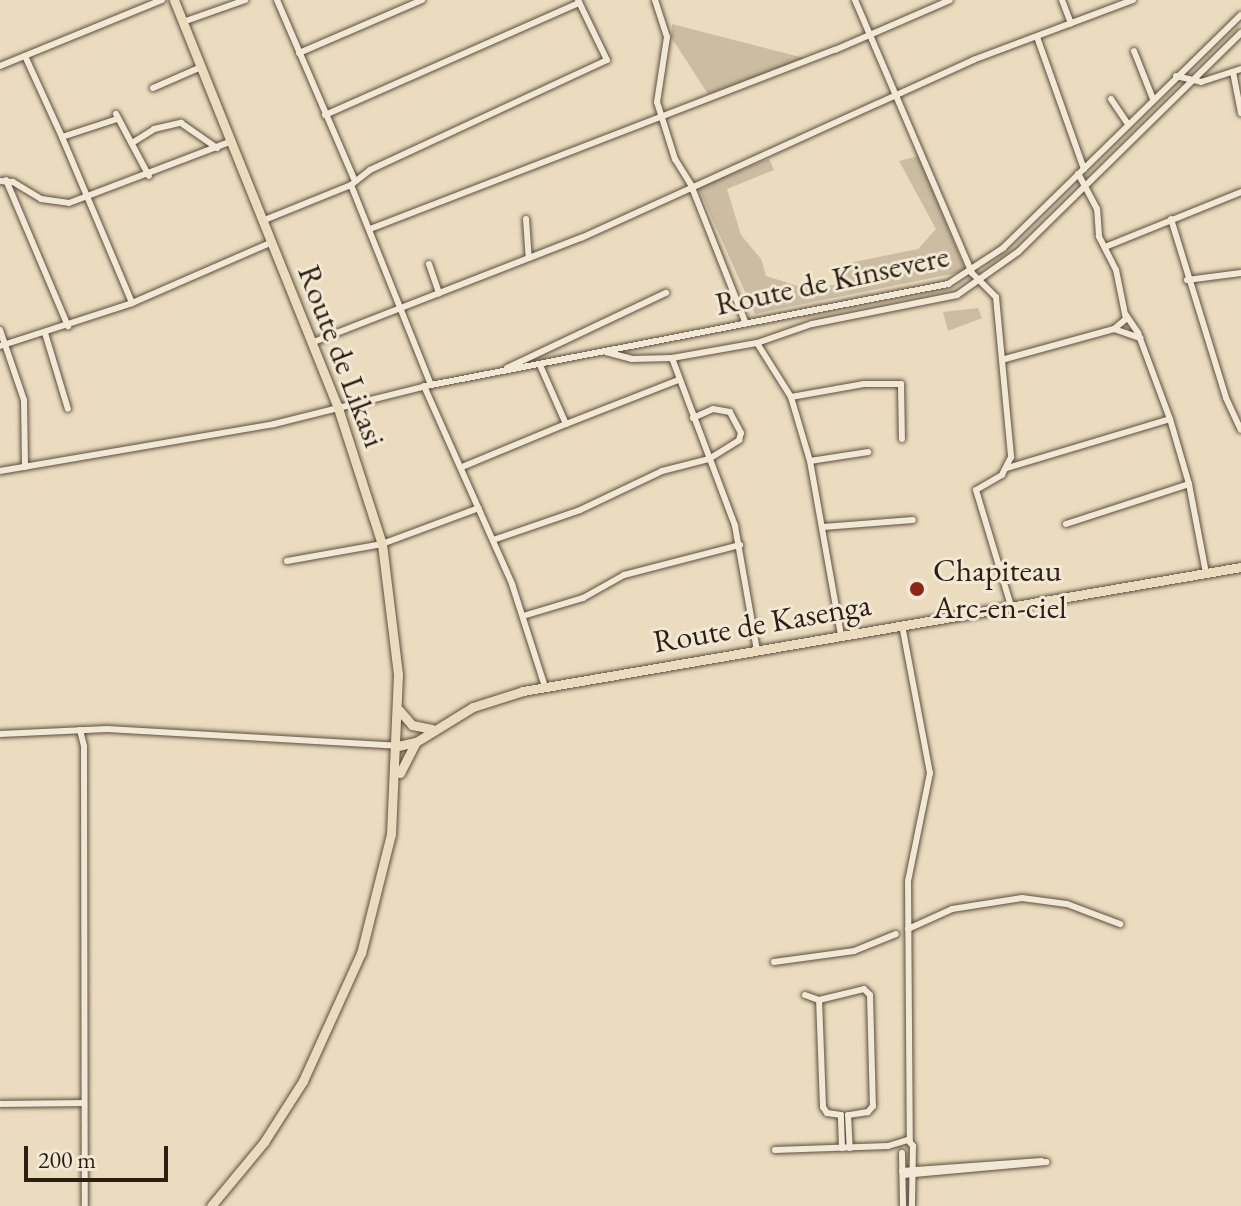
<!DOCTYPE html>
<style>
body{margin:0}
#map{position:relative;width:1241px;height:1206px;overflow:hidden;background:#ebdcbf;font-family:"EB Garamond",serif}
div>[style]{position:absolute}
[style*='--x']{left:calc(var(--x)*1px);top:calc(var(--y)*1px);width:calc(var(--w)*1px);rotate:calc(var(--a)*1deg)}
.green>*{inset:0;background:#cbbca2}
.roads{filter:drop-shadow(0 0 2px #5c4e3d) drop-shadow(0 0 2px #5c4e3d)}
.minor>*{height:6px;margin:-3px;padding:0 3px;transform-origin:3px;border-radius:3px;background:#f2e8d5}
.trunk>*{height:9px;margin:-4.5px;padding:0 4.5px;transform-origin:4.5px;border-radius:4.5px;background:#ebdcbf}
.dots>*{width:22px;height:22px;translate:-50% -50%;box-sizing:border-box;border:4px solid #f2e8d5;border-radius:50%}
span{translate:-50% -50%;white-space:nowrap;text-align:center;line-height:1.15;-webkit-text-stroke:6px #f2e8d5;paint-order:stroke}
.street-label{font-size:32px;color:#2c1f12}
.poi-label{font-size:32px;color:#2c1f12}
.left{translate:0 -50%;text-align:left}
.scale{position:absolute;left:24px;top:1146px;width:144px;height:36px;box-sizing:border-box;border:4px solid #2c1f12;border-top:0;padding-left:10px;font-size:24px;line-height:28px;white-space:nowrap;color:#2c1f12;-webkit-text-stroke:6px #f2e8d5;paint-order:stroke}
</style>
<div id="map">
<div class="green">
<div style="clip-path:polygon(672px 24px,808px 59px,708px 94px,671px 37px)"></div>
<div style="clip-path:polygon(918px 156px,966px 271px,755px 314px,698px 187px,769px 159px,774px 170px,727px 189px,741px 235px,761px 259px,766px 276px,798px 286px,835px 285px,834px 266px,918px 249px,936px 229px,899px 161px)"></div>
<div style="clip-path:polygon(978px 308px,982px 318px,948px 331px,943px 312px)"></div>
</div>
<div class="roads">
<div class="minor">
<div style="--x:277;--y:0;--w:197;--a:66.7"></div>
<div style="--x:655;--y:0;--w:39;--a:72"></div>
<div style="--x:667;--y:37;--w:66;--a:98.7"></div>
<div style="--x:657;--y:102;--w:60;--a:72.5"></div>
<div style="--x:675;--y:159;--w:31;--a:58"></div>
<div style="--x:691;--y:185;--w:149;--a:68.4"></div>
<div style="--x:855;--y:0;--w:297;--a:66.8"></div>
<div style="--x:972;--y:273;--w:34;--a:45"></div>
<div style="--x:996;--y:297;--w:161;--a:84.6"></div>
<div style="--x:1011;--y:457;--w:20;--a:117"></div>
<div style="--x:1002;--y:475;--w:30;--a:150"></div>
<div style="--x:976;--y:490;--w:121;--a:73.2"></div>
<div style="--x:1062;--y:0;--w:25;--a:69"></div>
<div style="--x:183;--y:22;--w:66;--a:-19.5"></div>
<div style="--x:1037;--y:37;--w:140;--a:70.4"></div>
<div style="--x:1134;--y:51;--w:52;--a:68.4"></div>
<div style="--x:299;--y:53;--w:134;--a:-23.3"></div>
<div style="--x:25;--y:56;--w:89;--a:65.4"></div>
<div style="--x:62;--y:137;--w:58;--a:-18.1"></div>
<div style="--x:0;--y:66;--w:175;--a:-22.2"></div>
<div style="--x:1233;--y:72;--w:42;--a:79"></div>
<div style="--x:1176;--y:76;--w:26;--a:13"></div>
<div style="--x:1201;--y:82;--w:42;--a:-18"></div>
<div style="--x:153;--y:88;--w:52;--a:-23.6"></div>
<div style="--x:1111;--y:99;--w:30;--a:56"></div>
<div style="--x:116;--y:114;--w:70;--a:62"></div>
<div style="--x:325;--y:115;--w:278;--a:-23.8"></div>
<div style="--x:62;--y:137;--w:180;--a:67.1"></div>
<div style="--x:132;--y:143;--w:26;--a:-32"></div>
<div style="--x:154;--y:129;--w:28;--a:-13"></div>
<div style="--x:181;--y:123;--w:44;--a:34.8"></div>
<div style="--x:6;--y:180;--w:159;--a:67"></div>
<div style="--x:0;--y:181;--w:13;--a:4"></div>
<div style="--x:13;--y:182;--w:33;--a:31"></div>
<div style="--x:41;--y:199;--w:28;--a:8"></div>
<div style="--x:69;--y:203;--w:172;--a:-20.8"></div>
<div style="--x:351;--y:185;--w:215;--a:68.2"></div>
<div style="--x:526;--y:219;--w:39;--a:86"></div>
<div style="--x:1171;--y:219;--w:187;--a:72.9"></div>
<div style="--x:1226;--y:398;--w:35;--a:65"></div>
<div style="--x:262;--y:221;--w:96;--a:-22"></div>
<div style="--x:351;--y:185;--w:24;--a:-38"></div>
<div style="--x:370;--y:170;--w:261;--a:-24.9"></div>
<div style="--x:607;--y:60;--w:67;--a:-115.8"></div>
<div style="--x:370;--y:229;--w:498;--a:-21.1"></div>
<div style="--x:835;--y:50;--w:125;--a:-23.5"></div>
<div style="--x:1105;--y:247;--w:147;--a:-22"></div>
<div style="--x:429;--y:264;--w:31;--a:71"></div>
<div style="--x:1187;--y:280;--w:54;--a:-7.4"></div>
<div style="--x:1126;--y:315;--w:22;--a:56"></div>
<div style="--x:1138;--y:333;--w:92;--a:69.6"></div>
<div style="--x:1170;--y:419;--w:68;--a:73.7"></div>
<div style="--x:1189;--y:484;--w:91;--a:79.2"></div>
<div style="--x:1114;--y:329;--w:28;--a:19"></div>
<div style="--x:0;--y:330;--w:74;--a:71.1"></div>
<div style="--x:24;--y:400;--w:67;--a:89.1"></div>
<div style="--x:45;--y:333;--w:79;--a:73.2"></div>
<div style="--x:311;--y:343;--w:290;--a:-21.3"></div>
<div style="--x:581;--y:238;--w:431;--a:-24.4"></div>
<div style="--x:973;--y:60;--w:171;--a:-20.6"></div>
<div style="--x:757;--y:343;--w:64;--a:57.8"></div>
<div style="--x:791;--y:397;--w:74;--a:-10.1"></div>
<div style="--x:864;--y:384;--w:37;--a:0"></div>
<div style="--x:901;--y:384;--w:55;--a:89"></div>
<div style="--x:0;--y:346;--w:139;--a:-18"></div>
<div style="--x:132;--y:303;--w:150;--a:-23.5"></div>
<div style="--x:606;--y:352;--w:27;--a:15"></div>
<div style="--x:632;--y:359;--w:40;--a:-1.4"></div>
<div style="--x:672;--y:358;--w:86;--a:-10"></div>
<div style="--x:757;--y:343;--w:58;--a:-19.1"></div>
<div style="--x:812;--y:324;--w:148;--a:-11.3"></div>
<div style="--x:957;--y:295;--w:75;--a:-35.2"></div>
<div style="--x:1018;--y:252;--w:313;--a:-44.5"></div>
<div style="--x:672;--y:358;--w:179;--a:69.4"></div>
<div style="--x:735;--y:526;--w:127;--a:80"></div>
<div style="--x:1005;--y:359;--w:113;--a:-15.4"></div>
<div style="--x:1114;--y:329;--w:16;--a:-40"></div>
<div style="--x:1126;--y:319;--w:50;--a:-101.5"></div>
<div style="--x:1116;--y:270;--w:38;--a:-117"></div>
<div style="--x:1099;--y:236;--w:27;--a:-94"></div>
<div style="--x:1097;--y:209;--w:40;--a:-118"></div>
<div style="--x:507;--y:368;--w:176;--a:-25.3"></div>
<div style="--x:424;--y:386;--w:217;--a:66"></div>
<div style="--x:512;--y:584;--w:108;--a:72.2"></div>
<div style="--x:791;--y:397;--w:67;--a:73.5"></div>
<div style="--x:810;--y:461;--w:177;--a:79.9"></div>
<div style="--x:566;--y:424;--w:120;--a:-21.4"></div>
<div style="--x:810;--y:461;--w:59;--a:-8.8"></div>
<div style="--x:462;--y:467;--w:113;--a:-22.5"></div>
<div style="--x:566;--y:424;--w:64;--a:-113.8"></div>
<div style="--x:1007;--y:468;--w:170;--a:-16.7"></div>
<div style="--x:0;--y:471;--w:278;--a:-9.7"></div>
<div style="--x:274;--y:424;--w:162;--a:-14"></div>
<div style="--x:431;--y:385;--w:527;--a:-11.05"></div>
<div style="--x:948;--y:284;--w:66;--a:-33.2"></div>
<div style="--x:1003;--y:248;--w:333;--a:-44.4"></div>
<div style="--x:1066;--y:524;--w:129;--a:-18"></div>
<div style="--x:823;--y:527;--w:90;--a:-4.4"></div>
<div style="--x:493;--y:540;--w:92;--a:-19"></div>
<div style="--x:580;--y:510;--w:91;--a:-25.4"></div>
<div style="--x:662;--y:471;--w:49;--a:-14.3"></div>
<div style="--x:709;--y:459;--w:36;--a:-32"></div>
<div style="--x:739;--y:440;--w:7;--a:-74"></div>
<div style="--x:741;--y:433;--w:24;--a:-118"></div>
<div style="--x:730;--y:412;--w:17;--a:-170"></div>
<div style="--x:713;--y:409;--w:22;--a:156"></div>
<div style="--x:287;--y:561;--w:97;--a:-10.1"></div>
<div style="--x:382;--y:544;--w:103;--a:-20.4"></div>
<div style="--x:523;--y:616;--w:63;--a:-16.7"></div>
<div style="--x:583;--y:598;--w:47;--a:-29.3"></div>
<div style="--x:624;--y:575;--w:120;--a:-14.5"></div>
<div style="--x:902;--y:625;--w:151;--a:79.3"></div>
<div style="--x:930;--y:773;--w:110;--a:101.5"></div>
<div style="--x:908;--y:881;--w:260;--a:89.6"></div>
<div style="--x:80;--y:730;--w:16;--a:76"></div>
<div style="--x:84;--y:746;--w:460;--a:89.9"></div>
<div style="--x:0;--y:734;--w:107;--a:-2.7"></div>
<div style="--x:107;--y:729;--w:291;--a:3.3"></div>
<div style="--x:908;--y:929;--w:48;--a:-24.4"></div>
<div style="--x:952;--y:909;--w:71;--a:-8.9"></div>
<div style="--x:1022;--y:898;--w:45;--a:7.6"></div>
<div style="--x:1067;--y:904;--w:57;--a:20.7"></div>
<div style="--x:774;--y:962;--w:81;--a:-7.8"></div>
<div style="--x:854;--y:951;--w:45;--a:-22"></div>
<div style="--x:805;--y:995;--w:15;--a:20"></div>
<div style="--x:0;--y:1104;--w:84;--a:-0.7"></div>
<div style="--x:842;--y:1148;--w:33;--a:-92"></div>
<div style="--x:841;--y:1115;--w:14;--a:-172"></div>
<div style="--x:827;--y:1113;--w:7;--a:-124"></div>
<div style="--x:823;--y:1107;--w:107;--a:-92.1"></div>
<div style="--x:819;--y:1000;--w:46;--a:-13.7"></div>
<div style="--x:864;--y:989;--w:8;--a:45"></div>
<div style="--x:870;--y:995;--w:111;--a:88.5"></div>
<div style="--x:873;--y:1106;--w:8;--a:130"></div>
<div style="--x:868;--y:1112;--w:20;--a:171"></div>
<div style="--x:848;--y:1115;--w:33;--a:87"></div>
<div style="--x:775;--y:1150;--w:113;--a:-2"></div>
<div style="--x:888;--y:1146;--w:21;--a:-17"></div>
<div style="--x:908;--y:1140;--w:8;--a:50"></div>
<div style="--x:913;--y:1146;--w:60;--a:91"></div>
<div style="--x:902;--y:1153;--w:53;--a:88.9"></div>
<div style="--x:902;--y:1171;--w:140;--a:-4.1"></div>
<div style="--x:903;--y:1175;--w:144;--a:-5.2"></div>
</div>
<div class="trunk">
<div style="--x:174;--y:0;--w:437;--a:68.1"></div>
<div style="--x:337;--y:405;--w:146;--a:72.1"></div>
<div style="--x:382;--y:544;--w:131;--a:83"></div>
<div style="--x:398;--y:674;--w:160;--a:92.5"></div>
<div style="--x:391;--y:834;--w:123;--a:104.1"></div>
<div style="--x:361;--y:953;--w:141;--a:114.4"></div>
<div style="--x:303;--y:1081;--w:72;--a:122.6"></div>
<div style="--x:264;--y:1142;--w:83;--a:129.6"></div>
<div style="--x:399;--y:710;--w:20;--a:49"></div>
<div style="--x:412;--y:725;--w:20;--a:11"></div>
<div style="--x:398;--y:746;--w:18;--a:-13"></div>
<div style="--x:416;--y:742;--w:67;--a:-31.6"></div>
<div style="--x:473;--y:707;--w:52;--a:-17.7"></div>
<div style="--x:523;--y:691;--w:729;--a:-9.8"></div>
<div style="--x:400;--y:773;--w:34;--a:-63"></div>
</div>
</div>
<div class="dots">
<div style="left:917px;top:589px;background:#8f2418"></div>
</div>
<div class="street-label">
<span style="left:832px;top:280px;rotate:-12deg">Route de Kinsevere</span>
<span style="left:342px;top:356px;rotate:69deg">Route de Likasi</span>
<span style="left:762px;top:623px;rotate:-10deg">Route de Kasenga</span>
</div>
<div class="poi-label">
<span class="left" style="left:933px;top:589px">Chapiteau<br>Arc-en-ciel</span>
</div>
<div class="scale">200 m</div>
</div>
